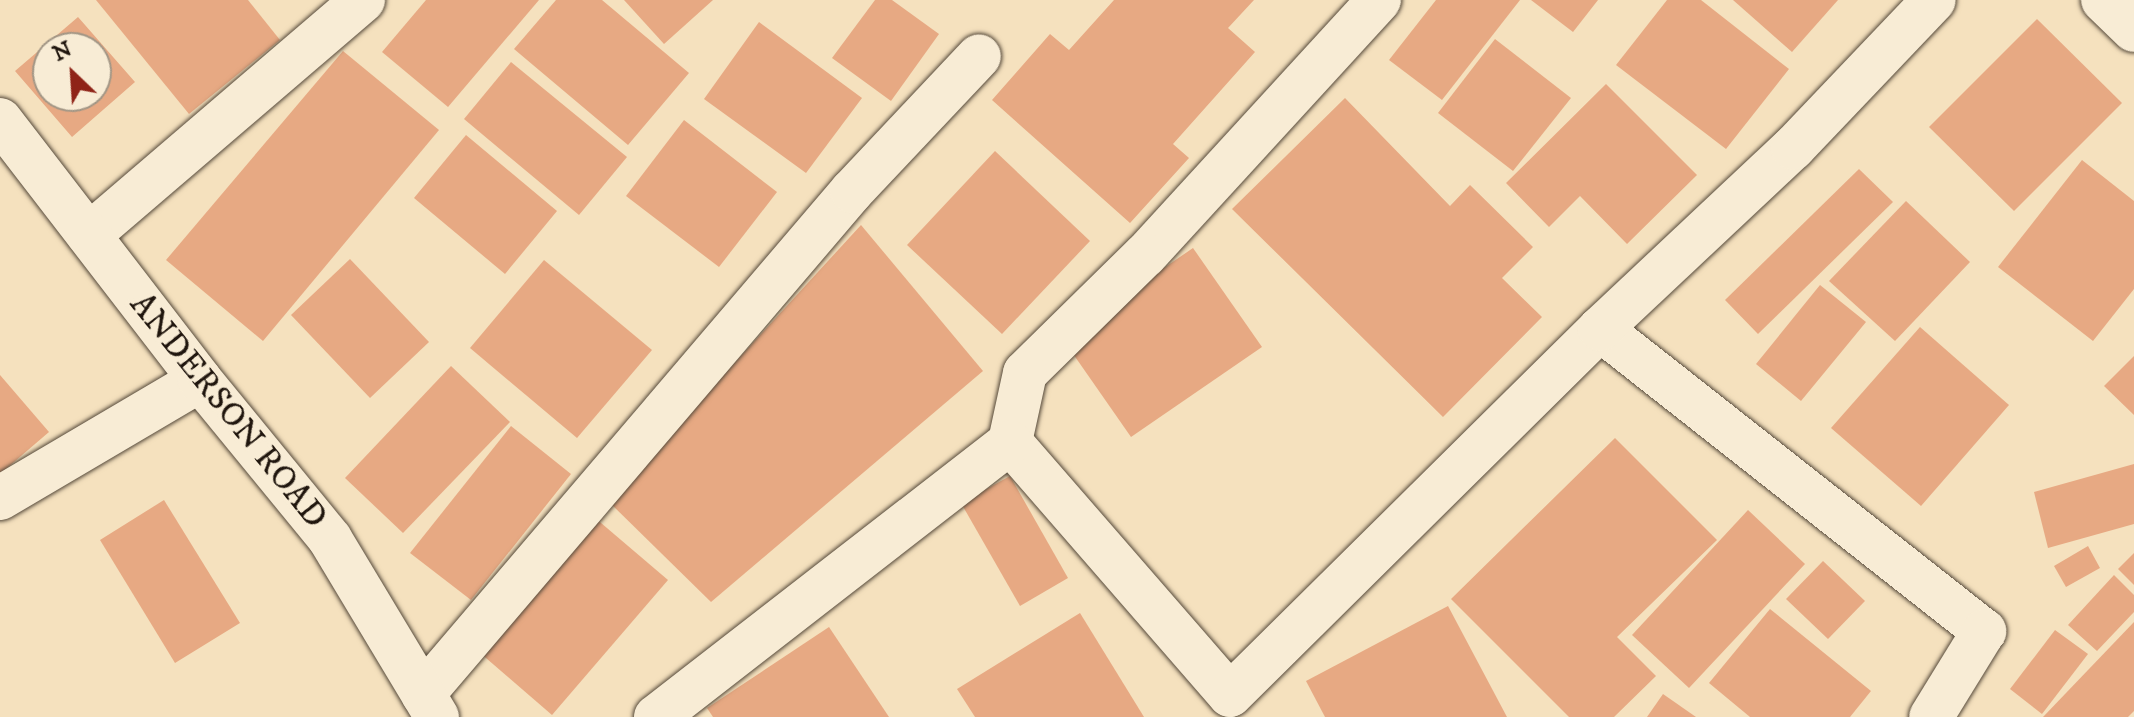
<!DOCTYPE html>
<style>
body{margin:0}
#map{position:relative;width:2134px;height:717px;overflow:hidden;background:#f5e1be;font-family:"IM FELL DW Pica",serif}
div>[style]{position:absolute}
[style*='--x']{left:calc(var(--x)*1px);top:calc(var(--y)*1px);width:calc(var(--w)*1px);rotate:calc(var(--a)*1deg)}
.building>*{inset:0;background:#e7a983}
.roads{filter:drop-shadow(0 0 2px #55493a) drop-shadow(0 0 2px #55493a)}
.minor>*{height:44px;margin:-22px;padding:0 22px;transform-origin:22px;border-radius:22px;background:#f8ecd5}
.secondary>*{height:44px;margin:-22px;padding:0 22px;transform-origin:22px;border-radius:22px;background:#f8ecd5}
span{translate:-50% -50%;white-space:nowrap;text-align:center;line-height:1.15;-webkit-text-stroke:7px #f8ecd5;paint-order:stroke}
.street-label{font-size:34px;color:#20160e}
.north{position:absolute;left:32px;top:32px;width:80px;height:80px;box-sizing:border-box;background:#f8ecd5;border:2px solid #a29685;border-radius:50%;rotate:335deg;font-size:22px;font-weight:700;line-height:32px;text-align:center;color:#20160e}
.north::after{content:'';display:block;margin:auto;width:28px;height:36px;background:#8f2418;clip-path:polygon(50% 0,100% 100%,50% 72%,0 100%)}
</style>
<div id="map">
<div class="building">
<div style="clip-path:polygon(96px 0,248px 0,280px 40px,189px 114px)"></div>
<div style="clip-path:polygon(426px 0,539px 0,448px 107px,382px 52px)"></div>
<div style="clip-path:polygon(556px 0,602px 0,689px 73px,628px 145px,514px 49px)"></div>
<div style="clip-path:polygon(624px 0,713px 0,664px 44px)"></div>
<div style="clip-path:polygon(875px 0,892px 0,939px 34px,891px 101px,832px 58px)"></div>
<div style="clip-path:polygon(1114px 0,1254px 0,1228px 28px,1255px 52px,1173px 144px,1189px 158px,1130px 223px,992px 100px,1050px 34px,1069px 50px)"></div>
<div style="clip-path:polygon(1436px 0,1520px 0,1442px 100px,1389px 60px)"></div>
<div style="clip-path:polygon(1531px 0,1598px 0,1573px 32px)"></div>
<div style="clip-path:polygon(1667px 0,1701px 0,1789px 69px,1726px 149px,1616px 65px)"></div>
<div style="clip-path:polygon(1733px 0,1838px 0,1792px 52px)"></div>
<div style="clip-path:polygon(evenodd,78px 17px,135px 82px,72px 137px,15px 71px,78px 17px,48px 48px,96px 48px,96px 96px,48px 96px,48px 48px)"></div>
<div style="clip-path:polygon(2037px 19px,2122px 103px,2014px 211px,1929px 127px)"></div>
<div style="clip-path:polygon(759px 22px,862px 98px,806px 173px,704px 99px)"></div>
<div style="clip-path:polygon(1495px 39px,1571px 98px,1513px 171px,1438px 113px)"></div>
<div style="clip-path:polygon(343px 51px,439px 130px,263px 341px,166px 260px)"></div>
<div style="clip-path:polygon(511px 62px,627px 157px,579px 215px,464px 119px)"></div>
<div style="clip-path:polygon(1606px 84px,1697px 175px,1627px 244px,1580px 196px,1549px 227px,1506px 183px)"></div>
<div style="clip-path:polygon(1345px 98px,1450px 206px,1470px 185px,1533px 247px,1502px 278px,1542px 317px,1443px 417px,1232px 209px)"></div>
<div style="clip-path:polygon(684px 120px,777px 192px,719px 267px,626px 196px)"></div>
<div style="clip-path:polygon(466px 135px,557px 211px,505px 274px,414px 198px)"></div>
<div style="clip-path:polygon(995px 151px,1090px 241px,1002px 334px,907px 245px)"></div>
<div style="clip-path:polygon(2082px 160px,2134px 201px,2134px 289px,2093px 341px,1998px 267px)"></div>
<div style="clip-path:polygon(1859px 169px,1893px 202px,1758px 334px,1725px 300px)"></div>
<div style="clip-path:polygon(1906px 201px,1970px 262px,1895px 341px,1829px 281px)"></div>
<div style="clip-path:polygon(861px 225px,983px 371px,711px 602px,608px 501px)"></div>
<div style="clip-path:polygon(1193px 248px,1262px 347px,1131px 437px,1062px 338px)"></div>
<div style="clip-path:polygon(350px 259px,429px 342px,370px 398px,291px 315px)"></div>
<div style="clip-path:polygon(544px 260px,652px 350px,577px 438px,470px 348px)"></div>
<div style="clip-path:polygon(1820px 285px,1866px 322px,1801px 401px,1756px 364px)"></div>
<div style="clip-path:polygon(1920px 327px,2009px 405px,1921px 506px,1831px 428px)"></div>
<div style="clip-path:polygon(2134px 356px,2134px 415px,2104px 386px)"></div>
<div style="clip-path:polygon(451px 366px,510px 422px,403px 533px,345px 478px)"></div>
<div style="clip-path:polygon(0 375px,49px 432px,0 474px)"></div>
<div style="clip-path:polygon(511px 426px,571px 474px,471px 600px,410px 553px)"></div>
<div style="clip-path:polygon(1615px 438px,1717px 540px,1617px 637px,1656px 676px,1614px 717px,1569px 717px,1451px 599px)"></div>
<div style="clip-path:polygon(2134px 464px,2134px 524px,2048px 548px,2034px 492px)"></div>
<div style="clip-path:polygon(1010px 476px,1068px 578px,1020px 606px,961px 503px)"></div>
<div style="clip-path:polygon(164px 500px,240px 623px,175px 663px,100px 540px)"></div>
<div style="clip-path:polygon(1748px 510px,1805px 564px,1689px 688px,1632px 635px)"></div>
<div style="clip-path:polygon(594px 517px,668px 580px,552px 715px,479px 652px)"></div>
<div style="clip-path:polygon(2088px 546px,2100px 568px,2066px 587px,2054px 566px)"></div>
<div style="clip-path:polygon(2134px 553px,2134px 585px,2118px 569px)"></div>
<div style="clip-path:polygon(1823px 561px,1865px 601px,1828px 639px,1786px 599px)"></div>
<div style="clip-path:polygon(2114px 575px,2134px 595px,2134px 612px,2097px 651px,2068px 625px)"></div>
<div style="clip-path:polygon(1448px 606px,1507px 717px,1325px 717px,1306px 681px)"></div>
<div style="clip-path:polygon(1770px 609px,1871px 691px,1850px 717px,1750px 717px,1709px 683px)"></div>
<div style="clip-path:polygon(1080px 613px,1144px 717px,975px 717px,957px 689px)"></div>
<div style="clip-path:polygon(2134px 622px,2134px 711px,2128px 717px,2043px 717px)"></div>
<div style="clip-path:polygon(829px 627px,889px 717px,713px 717px,707px 708px)"></div>
<div style="clip-path:polygon(2055px 630px,2088px 654px,2042px 714px,2010px 689px)"></div>
<div style="clip-path:polygon(1663px 694px,1696px 717px,1647px 717px)"></div>
</div>
<div class="roads">
<div class="minor">
<div style="--x:1379;--y:0;--w:346;--a:132.5"></div>
<div style="--x:1145;--y:255;--w:168;--a:135.5"></div>
<div style="--x:1025;--y:373;--w:71;--a:102.3"></div>
<div style="--x:1010;--y:442;--w:335;--a:49"></div>
<div style="--x:1230;--y:695;--w:520;--a:-44.69"></div>
<div style="--x:1600;--y:329;--w:489;--a:38.2"></div>
<div style="--x:1984;--y:631;--w:101;--a:121.6"></div>
<div style="--x:2103;--y:0;--w:43;--a:44.1"></div>
<div style="--x:89;--y:235;--w:361;--a:-40.6"></div>
<div style="--x:1600;--y:329;--w:265;--a:-43.2"></div>
<div style="--x:1793;--y:148;--w:204;--a:-46.4"></div>
<div style="--x:0;--y:498;--w:232;--a:-30.5"></div>
<div style="--x:423;--y:694;--w:661;--a:-49.54"></div>
<div style="--x:852;--y:191;--w:185;--a:-46.7"></div>
<div style="--x:656;--y:717;--w:448;--a:-37.8"></div>
</div>
<div class="secondary">
<div style="--x:0;--y:120;--w:328;--a:52.4"></div>
<div style="--x:200;--y:380;--w:205;--a:50.7"></div>
<div style="--x:330;--y:539;--w:208;--a:59"></div>
</div>
</div>
<div class="street-label">
<span style="left:228px;top:411px;rotate:51deg">ANDERSON ROAD</span>
</div>
<div class="north">N</div>
</div>
